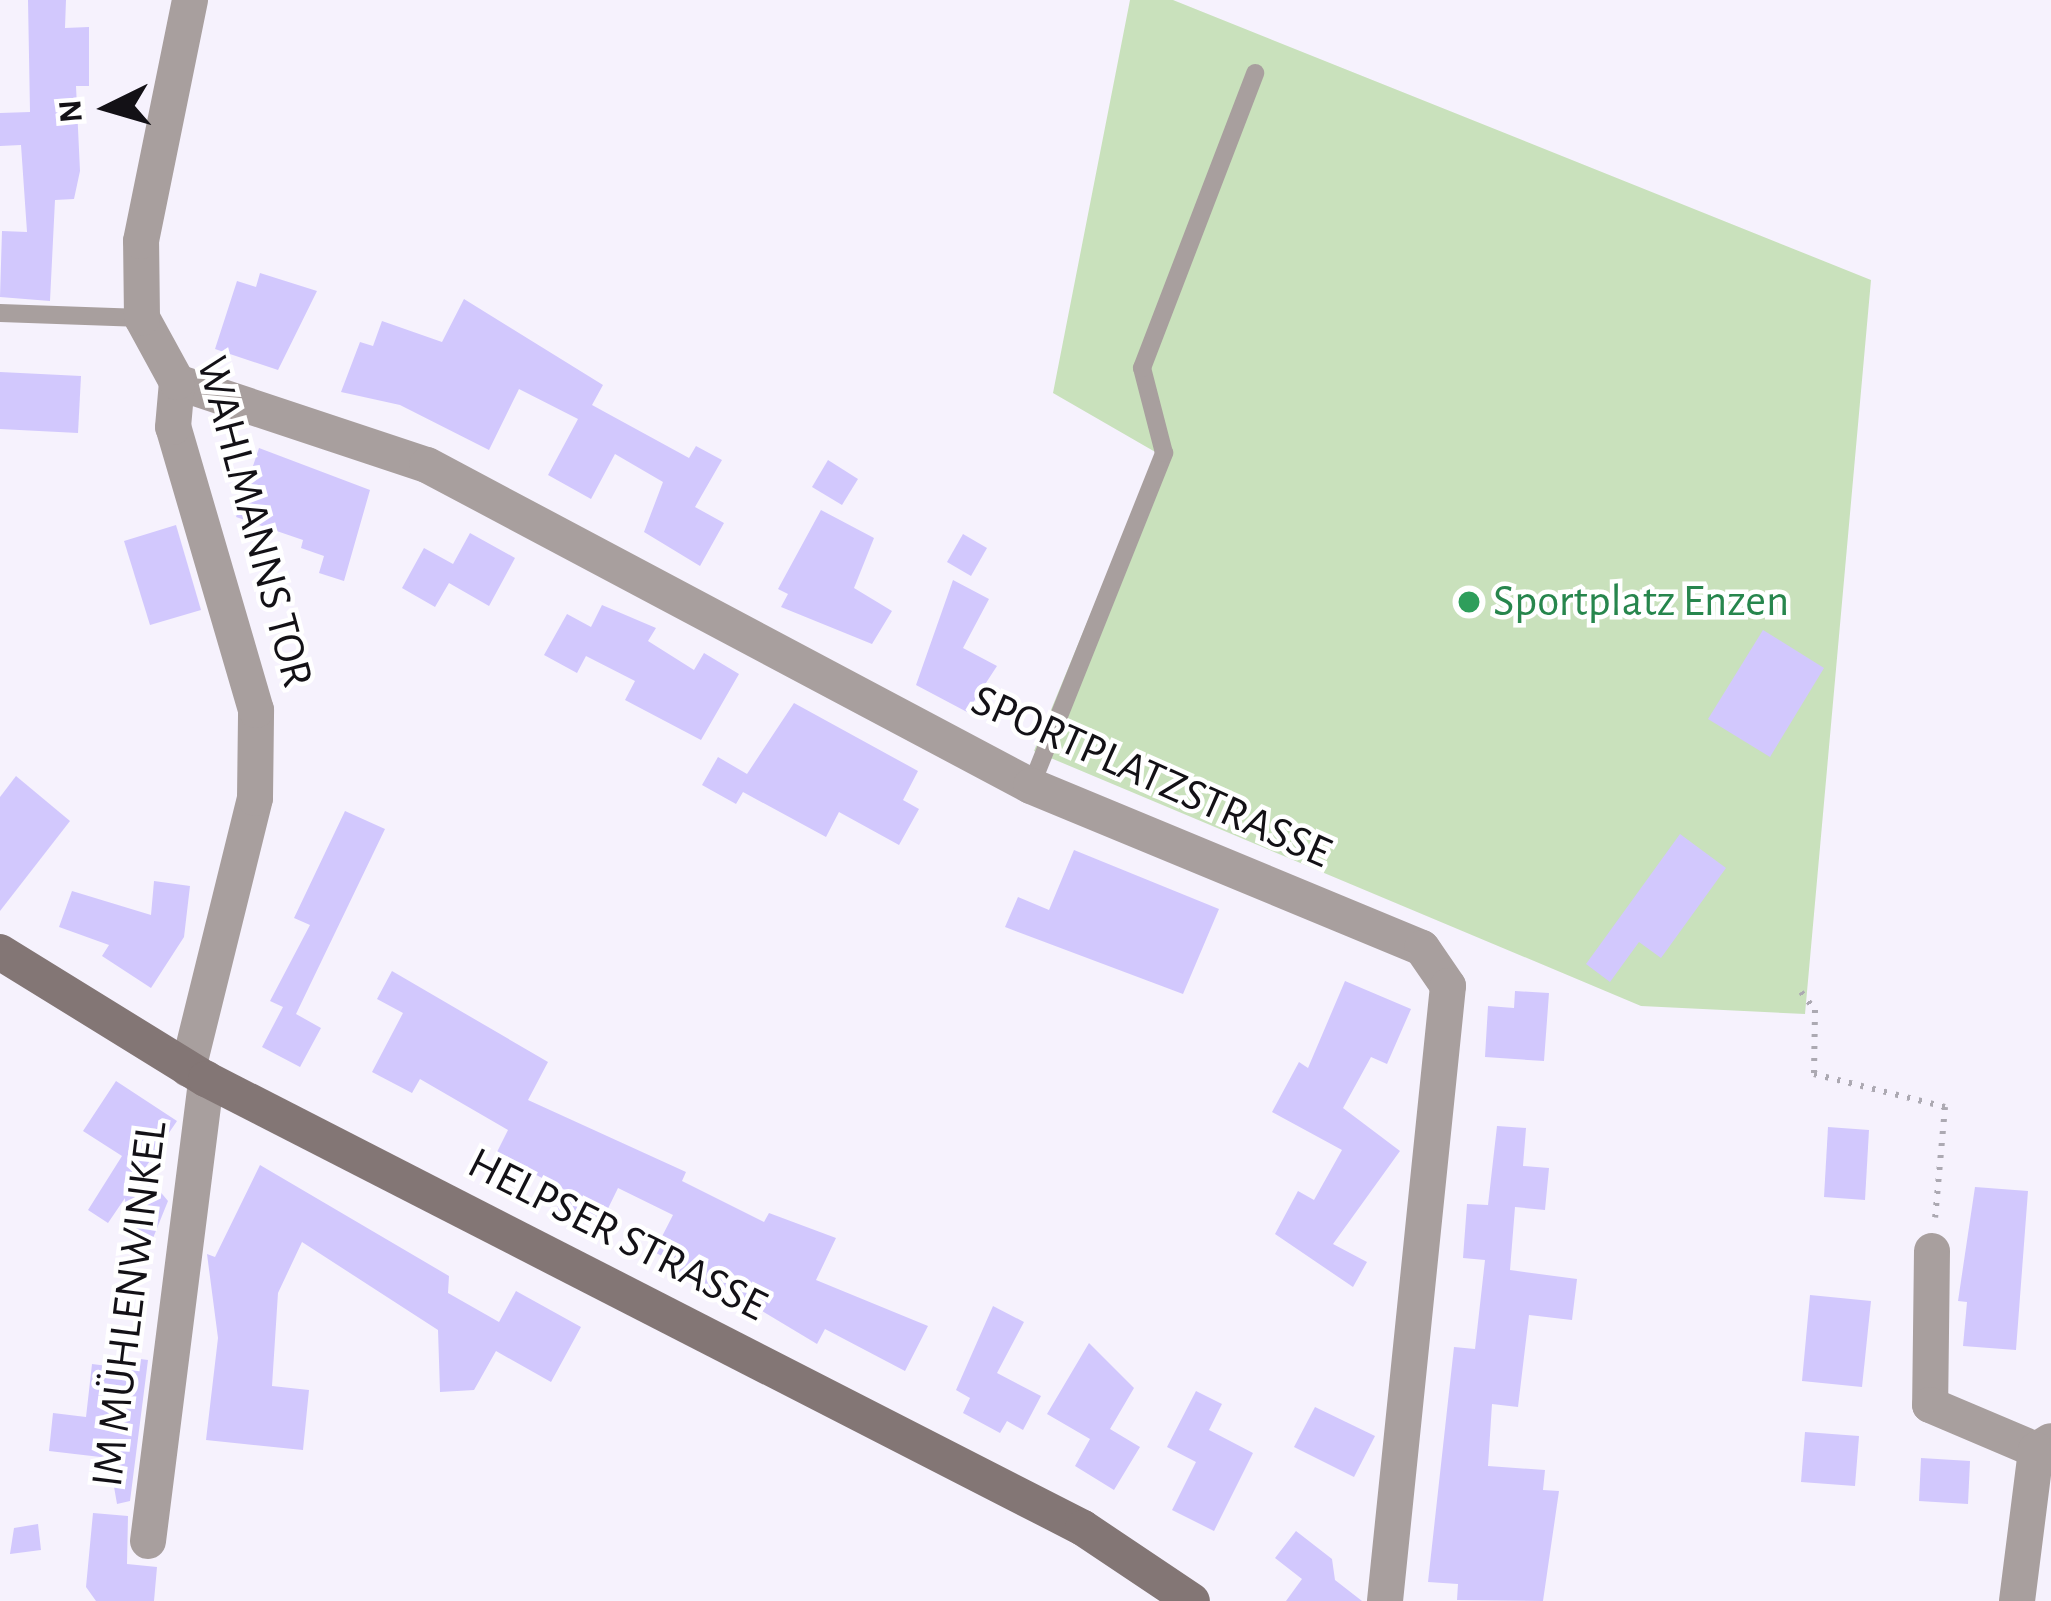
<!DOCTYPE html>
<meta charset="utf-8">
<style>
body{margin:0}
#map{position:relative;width:2051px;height:1601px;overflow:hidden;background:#f6f2fd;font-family:"Alegreya Sans",sans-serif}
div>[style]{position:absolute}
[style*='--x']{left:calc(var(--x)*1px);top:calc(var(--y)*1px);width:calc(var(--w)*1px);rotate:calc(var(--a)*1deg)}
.green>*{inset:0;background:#c9e1bc}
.building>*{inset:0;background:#d2c8fd}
.path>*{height:6px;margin-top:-3px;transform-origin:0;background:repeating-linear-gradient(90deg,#aca9b2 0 3px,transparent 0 12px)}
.lane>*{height:18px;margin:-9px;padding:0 9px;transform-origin:9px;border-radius:9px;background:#a89f9e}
.street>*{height:36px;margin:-18px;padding:0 18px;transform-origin:18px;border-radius:18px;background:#a89f9e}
.secondary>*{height:36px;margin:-18px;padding:0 18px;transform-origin:18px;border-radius:18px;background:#837675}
.dots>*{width:33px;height:33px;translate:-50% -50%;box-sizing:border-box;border:6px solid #fff;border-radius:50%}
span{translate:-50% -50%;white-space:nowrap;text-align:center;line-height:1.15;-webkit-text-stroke:9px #fff;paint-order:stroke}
.street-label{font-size:45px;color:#131116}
.leisure-label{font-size:45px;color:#27864d}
.left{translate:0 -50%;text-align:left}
.north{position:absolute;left:48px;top:48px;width:120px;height:120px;-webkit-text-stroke:9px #fff;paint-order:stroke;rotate:265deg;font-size:33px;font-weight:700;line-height:48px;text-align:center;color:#131116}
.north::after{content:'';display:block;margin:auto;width:42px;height:54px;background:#131116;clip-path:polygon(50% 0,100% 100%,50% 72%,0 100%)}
</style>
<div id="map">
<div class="green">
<div style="clip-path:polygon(1130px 0,1173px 0,1871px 280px,1805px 1014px,1641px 1006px,1034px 751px,1157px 453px,1053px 393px)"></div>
</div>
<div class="building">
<div style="clip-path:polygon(28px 0,66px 0,65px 28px,89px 27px,89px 86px,76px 86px,80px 171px,74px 199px,55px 200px,50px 301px,0 297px,2px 231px,27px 232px,21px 145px,0 146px,0 113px,30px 112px)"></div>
<div style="clip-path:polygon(260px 273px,317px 291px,278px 370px,215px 349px,237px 281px,256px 287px)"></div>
<div style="clip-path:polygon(464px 299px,603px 385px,592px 405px,689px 458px,696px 446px,722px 460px,695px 507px,724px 523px,700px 566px,644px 532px,663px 482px,615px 454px,591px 499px,548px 475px,578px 419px,519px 389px,489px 450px,400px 405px,341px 392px,360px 342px,373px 346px,382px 321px,442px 342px)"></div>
<div style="clip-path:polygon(0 372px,81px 376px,78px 433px,0 429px)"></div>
<div style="clip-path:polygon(259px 448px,370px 490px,344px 581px,319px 573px,324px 556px,301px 548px,303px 540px,236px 517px)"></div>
<div style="clip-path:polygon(828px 460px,858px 479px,842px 505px,812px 487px)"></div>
<div style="clip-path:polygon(821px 510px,874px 538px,854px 588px,892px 611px,872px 644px,781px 607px,788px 594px,778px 589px)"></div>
<div style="clip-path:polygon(176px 525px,201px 610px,150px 625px,124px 541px)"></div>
<div style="clip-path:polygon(470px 533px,515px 558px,489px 606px,449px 583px,435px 607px,402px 588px,424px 548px,453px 564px)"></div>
<div style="clip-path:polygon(963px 534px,987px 548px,971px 576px,947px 562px)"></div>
<div style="clip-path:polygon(953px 580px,989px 599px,963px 648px,997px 666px,967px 712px,916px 685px)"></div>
<div style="clip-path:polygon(602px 605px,656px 628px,648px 641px,694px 670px,704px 653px,739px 674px,701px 740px,625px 700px,635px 681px,586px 656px,577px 673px,544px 655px,567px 614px,591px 627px)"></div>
<div style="clip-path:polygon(1763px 630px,1824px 668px,1770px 757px,1708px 719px)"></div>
<div style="clip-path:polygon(794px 703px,918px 771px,903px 800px,919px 809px,899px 845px,839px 812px,826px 837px,743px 792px,736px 804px,702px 785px,718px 757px,747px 774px)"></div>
<div style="clip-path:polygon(16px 776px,70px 821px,0 911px,0 797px)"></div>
<div style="clip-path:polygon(345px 811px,385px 829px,296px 1014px,321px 1028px,300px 1067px,262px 1047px,283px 1007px,270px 1001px,310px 925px,294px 918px)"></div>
<div style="clip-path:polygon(1680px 834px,1726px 868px,1661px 958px,1639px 942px,1610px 982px,1586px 964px)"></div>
<div style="clip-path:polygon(1074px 850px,1219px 909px,1183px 994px,1005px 927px,1018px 897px,1049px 910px)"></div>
<div style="clip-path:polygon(154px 881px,190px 886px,184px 937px,151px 988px,102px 956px,109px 945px,59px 927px,72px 891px,151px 915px)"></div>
<div style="clip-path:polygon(392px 971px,548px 1062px,528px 1100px,686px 1172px,682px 1181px,764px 1222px,769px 1213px,836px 1238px,816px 1280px,928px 1326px,905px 1371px,825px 1329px,817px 1344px,714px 1282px,709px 1292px,677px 1275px,682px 1266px,654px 1252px,673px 1215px,618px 1188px,598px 1229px,556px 1209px,565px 1190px,496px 1154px,508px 1130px,420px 1079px,412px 1093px,372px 1072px,403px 1013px,377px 999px)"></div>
<div style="clip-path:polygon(1345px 981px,1411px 1009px,1387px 1064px,1371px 1057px,1343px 1108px,1400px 1151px,1333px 1244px,1367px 1262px,1353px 1287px,1275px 1234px,1298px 1191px,1314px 1200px,1342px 1150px,1272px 1112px,1299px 1062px,1308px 1068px)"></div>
<div style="clip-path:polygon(1515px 991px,1549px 993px,1544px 1061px,1485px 1057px,1488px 1006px,1514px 1008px)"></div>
<div style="clip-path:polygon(116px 1081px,177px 1121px,143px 1171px,168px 1201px,149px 1248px,126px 1233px,125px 1198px,108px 1223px,88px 1210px,122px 1156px,83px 1131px)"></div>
<div style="clip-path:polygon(1497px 1126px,1526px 1128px,1523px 1166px,1549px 1168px,1545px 1210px,1515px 1207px,1510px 1270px,1577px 1279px,1572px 1320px,1529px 1315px,1518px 1407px,1492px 1404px,1488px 1466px,1545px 1470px,1543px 1490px,1559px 1491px,1543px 1601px,1457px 1600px,1458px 1584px,1428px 1582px,1454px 1347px,1475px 1349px,1485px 1260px,1463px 1258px,1467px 1204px,1488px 1205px)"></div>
<div style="clip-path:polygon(1828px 1127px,1869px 1130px,1865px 1200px,1824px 1197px)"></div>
<div style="clip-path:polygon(260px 1165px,449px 1276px,448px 1293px,499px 1322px,516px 1291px,581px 1327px,551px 1382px,496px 1351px,474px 1390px,440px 1392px,438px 1330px,302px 1242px,278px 1293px,272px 1386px,309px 1390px,303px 1450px,206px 1440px,218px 1338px,207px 1254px,215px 1257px)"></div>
<div style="clip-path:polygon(1975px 1187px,2028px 1191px,2016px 1350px,1963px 1346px,1967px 1302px,1958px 1301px)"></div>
<div style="clip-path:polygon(1810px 1295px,1871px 1301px,1862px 1387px,1802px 1381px)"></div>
<div style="clip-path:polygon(993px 1306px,1024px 1322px,997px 1373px,1041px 1396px,1023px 1430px,1007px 1421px,1000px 1433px,963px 1413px,970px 1398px,956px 1390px)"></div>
<div style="clip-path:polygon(1089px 1343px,1134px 1388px,1110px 1429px,1140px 1447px,1114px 1490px,1075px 1466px,1090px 1439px,1047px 1414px)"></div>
<div style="clip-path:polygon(117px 1356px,148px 1360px,130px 1501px,117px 1504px,109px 1458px,49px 1451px,53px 1413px,86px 1417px,92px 1364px,116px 1367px)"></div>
<div style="clip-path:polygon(1196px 1391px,1222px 1404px,1209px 1430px,1253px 1453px,1214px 1531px,1172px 1510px,1196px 1462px,1167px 1447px)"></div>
<div style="clip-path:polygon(1315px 1407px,1375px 1436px,1354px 1477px,1294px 1447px)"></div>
<div style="clip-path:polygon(1805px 1432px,1859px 1436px,1855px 1486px,1801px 1482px)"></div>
<div style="clip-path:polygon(1921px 1458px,1970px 1461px,1968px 1504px,1919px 1501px)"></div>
<div style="clip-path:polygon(93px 1513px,128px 1516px,127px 1564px,157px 1567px,154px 1601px,96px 1601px,86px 1587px)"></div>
<div style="clip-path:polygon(38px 1524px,41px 1550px,10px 1554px,14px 1528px)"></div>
<div style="clip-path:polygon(1296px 1531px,1332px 1559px,1335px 1580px,1362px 1601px,1286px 1601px,1302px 1579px,1275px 1558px)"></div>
</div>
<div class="path">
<div style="--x:1801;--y:992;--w:23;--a:52"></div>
<div style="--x:1815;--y:1010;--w:64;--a:90.9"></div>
<div style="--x:1814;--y:1074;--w:135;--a:14.1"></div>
<div style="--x:1945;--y:1107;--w:111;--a:95.1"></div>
</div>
<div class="lane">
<div style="--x:0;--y:313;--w:142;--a:2"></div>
<div style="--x:1031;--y:786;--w:359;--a:-68.2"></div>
<div style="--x:1164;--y:453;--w:88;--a:-104.5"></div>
<div style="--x:1142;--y:368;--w:316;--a:-69"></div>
</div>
<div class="street">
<div style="--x:177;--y:382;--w:263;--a:18.4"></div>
<div style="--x:427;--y:465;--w:684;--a:27.99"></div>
<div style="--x:1031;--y:786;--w:423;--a:22.5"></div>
<div style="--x:1422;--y:948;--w:46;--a:55.6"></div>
<div style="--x:1448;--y:986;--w:618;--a:95.85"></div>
<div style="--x:188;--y:1069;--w:279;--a:-76.1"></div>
<div style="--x:255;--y:798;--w:88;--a:-89.3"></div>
<div style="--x:256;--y:710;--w:295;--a:-106.3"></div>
<div style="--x:173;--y:427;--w:45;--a:-84.9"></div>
<div style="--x:177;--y:382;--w:73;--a:-118.7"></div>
<div style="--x:142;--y:318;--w:77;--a:-90.7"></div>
<div style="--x:141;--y:241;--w:246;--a:-78.5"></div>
<div style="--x:1932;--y:1251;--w:154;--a:90.7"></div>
<div style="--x:1930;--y:1405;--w:115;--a:23"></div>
<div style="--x:2036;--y:1450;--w:17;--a:-31"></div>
<div style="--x:148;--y:1541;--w:466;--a:-82.8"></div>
<div style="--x:2017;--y:1601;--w:152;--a:-82.8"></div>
</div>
<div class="secondary">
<div style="--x:0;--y:952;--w:242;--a:31.7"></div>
<div style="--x:206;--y:1079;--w:985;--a:27.11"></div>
<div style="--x:1083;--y:1528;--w:131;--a:33.8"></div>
</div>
<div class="dots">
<div style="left:1469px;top:602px;background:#2e9e5b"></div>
</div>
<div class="street-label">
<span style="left:254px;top:522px;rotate:75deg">WAHLMANNS TOR</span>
<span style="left:1151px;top:777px;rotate:24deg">SPORTPLATZSTRASSE</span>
<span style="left:617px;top:1235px;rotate:27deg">HELPSER STRASSE</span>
<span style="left:130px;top:1304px;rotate:-83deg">IM MÜHLENWINKEL</span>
</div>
<div class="leisure-label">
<span class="left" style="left:1493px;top:602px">Sportplatz Enzen</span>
</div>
<div class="north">N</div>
</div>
